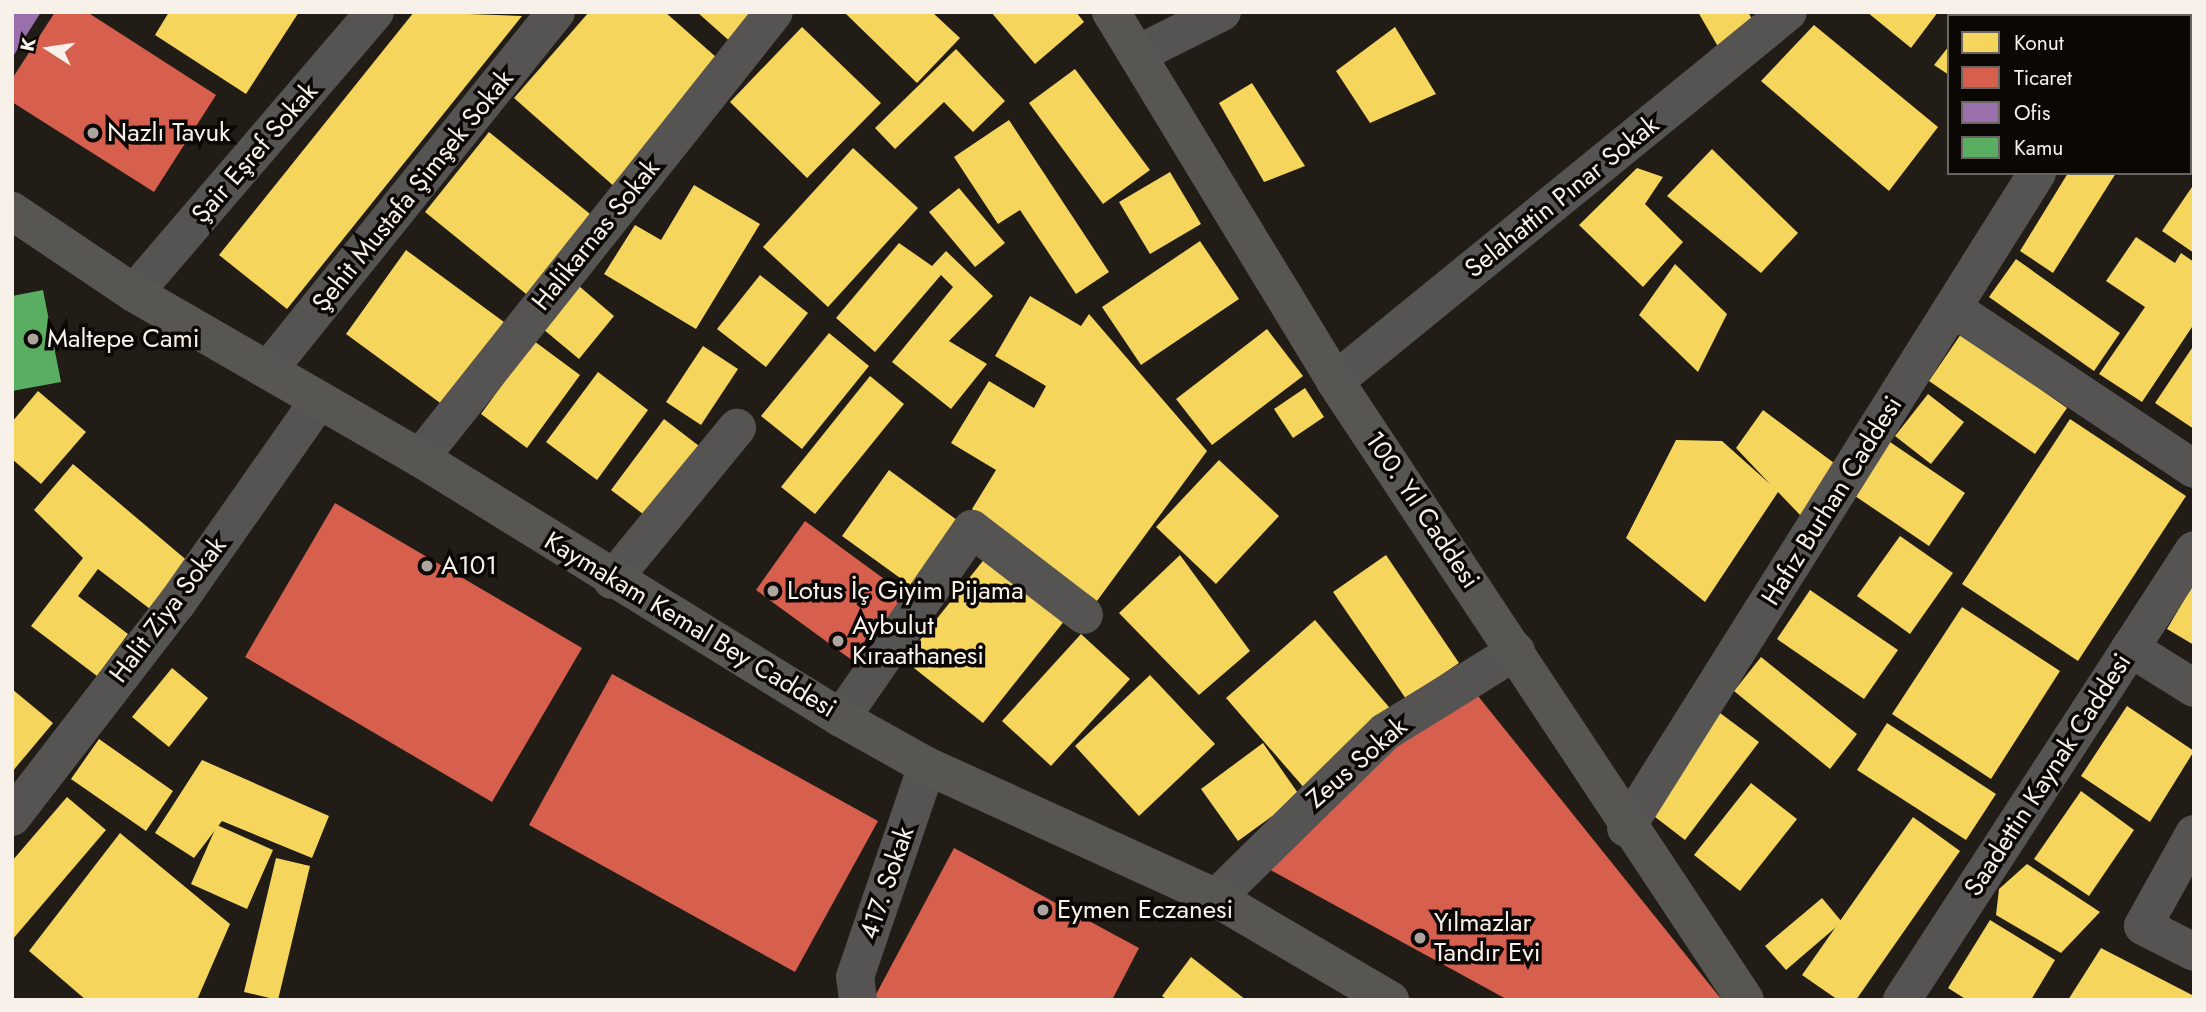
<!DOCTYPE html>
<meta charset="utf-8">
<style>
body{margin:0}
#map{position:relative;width:2206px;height:1012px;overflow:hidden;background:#211c16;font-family:Jost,sans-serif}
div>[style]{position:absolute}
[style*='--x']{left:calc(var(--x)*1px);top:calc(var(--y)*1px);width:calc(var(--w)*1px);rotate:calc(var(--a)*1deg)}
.homes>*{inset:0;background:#f6d55c}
.shops>*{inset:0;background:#d6604d}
.offices>*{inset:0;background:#9970ab}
.public>*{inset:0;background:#5aae61}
.street>*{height:38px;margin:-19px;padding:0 19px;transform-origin:19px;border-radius:19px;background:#565452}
.secondary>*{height:38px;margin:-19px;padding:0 19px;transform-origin:19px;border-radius:19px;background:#585652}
.dots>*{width:19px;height:19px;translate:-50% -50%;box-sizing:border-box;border:4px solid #0b0704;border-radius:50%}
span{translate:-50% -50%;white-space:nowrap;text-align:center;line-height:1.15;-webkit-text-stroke:7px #0b0704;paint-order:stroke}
.poi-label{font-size:26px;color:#f8f1ea}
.left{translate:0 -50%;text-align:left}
.street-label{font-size:26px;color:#f8f1ea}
.frame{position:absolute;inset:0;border:14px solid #f8f1ea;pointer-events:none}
.legend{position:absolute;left:1947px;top:14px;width:245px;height:161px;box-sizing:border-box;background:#0b0704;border:2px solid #6a6560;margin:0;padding:9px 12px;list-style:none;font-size:21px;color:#f8f1ea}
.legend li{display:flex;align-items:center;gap:14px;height:35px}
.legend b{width:35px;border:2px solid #6a6560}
.north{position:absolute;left:14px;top:14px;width:70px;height:70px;-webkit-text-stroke:5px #0b0704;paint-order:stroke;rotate:282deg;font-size:19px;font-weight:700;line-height:28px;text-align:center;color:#f8f1ea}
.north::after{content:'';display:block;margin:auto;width:24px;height:32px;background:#f8f1ea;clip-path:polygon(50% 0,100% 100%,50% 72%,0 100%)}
</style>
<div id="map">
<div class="homes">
<div style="clip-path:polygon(169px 12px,299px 12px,246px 94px,155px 35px)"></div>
<div style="clip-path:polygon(414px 12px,522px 16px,287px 309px,219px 255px)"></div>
<div style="clip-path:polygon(589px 12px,665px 12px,725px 65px,616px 188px,514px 98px)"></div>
<div style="clip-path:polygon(697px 12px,763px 12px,734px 45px)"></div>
<div style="clip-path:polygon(844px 12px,932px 12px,960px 38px,917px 83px)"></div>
<div style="clip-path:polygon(991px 12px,1076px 12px,1084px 22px,1035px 64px)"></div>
<div style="clip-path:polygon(1698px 12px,1748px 12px,1755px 24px,1720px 50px)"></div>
<div style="clip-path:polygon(1867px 12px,1938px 12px,1911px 48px)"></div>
<div style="clip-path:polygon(2165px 12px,2194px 12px,2190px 63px,2190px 16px)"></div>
<div style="clip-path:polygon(1814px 25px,1938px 127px,1889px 191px,1761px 81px)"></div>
<div style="clip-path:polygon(802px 27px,881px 103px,807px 178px,730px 102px)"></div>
<div style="clip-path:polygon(1395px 27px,1436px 94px,1370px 123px,1336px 71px)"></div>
<div style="clip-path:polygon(1949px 46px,1949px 75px,1934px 65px)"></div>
<div style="clip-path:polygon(956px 49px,1005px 101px,973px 132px,944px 102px,895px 149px,875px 128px)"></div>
<div style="clip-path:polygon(1075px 69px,1150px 170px,1103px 204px,1029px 103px)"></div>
<div style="clip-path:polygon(2190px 80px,2194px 82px,2194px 125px,2190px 123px)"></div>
<div style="clip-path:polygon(1252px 83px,1305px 166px,1264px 182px,1219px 103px)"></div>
<div style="clip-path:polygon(1009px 120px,1109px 272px,1076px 294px,1020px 210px,998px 224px,954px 157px)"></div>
<div style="clip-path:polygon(489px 132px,595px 218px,531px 298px,425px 212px)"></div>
<div style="clip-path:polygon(853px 148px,918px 208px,828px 307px,763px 247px)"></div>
<div style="clip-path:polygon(1712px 149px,1798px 233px,1761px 273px,1667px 196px)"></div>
<div style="clip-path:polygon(1637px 168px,1663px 177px,1645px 204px,1683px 242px,1643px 287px,1579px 225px)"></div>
<div style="clip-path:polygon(1170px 172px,1201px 224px,1150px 254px,1119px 202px)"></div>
<div style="clip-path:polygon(2068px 173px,2116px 173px,2053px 273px,2020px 251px)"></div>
<div style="clip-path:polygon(2194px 184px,2194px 253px,2162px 231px)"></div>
<div style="clip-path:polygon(694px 185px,760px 224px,696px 329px,604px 274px,635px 225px,661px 240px)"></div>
<div style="clip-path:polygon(959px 188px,1005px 243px,975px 267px,929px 212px)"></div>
<div style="clip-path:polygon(2136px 237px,2175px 263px,2181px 253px,2194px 262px,2194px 324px,2142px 402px,2099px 374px,2145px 307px,2106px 281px)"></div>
<div style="clip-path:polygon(1200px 241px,1239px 299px,1141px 365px,1102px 307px)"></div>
<div style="clip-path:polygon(899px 243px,932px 266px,946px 251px,993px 296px,949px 341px,987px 364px,951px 409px,892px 362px,953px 287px,941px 275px,875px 352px,836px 318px)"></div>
<div style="clip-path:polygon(406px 250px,504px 322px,443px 405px,346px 334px)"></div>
<div style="clip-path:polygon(2016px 259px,2120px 333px,2094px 371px,1989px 297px)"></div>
<div style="clip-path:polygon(1675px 264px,1727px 314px,1698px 372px,1639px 315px)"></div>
<div style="clip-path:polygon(760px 275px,808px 313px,766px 367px,717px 329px)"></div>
<div style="clip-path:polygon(579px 286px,614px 316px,579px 359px,543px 329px)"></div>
<div style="clip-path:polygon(1030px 296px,1081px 326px,1089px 314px,1207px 451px,1097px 601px,972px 509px,996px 470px,951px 443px,989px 381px,1034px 408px,1046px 386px,995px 356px)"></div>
<div style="clip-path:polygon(1267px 329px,1303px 376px,1212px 445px,1176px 399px)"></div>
<div style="clip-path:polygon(829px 333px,869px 366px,802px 449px,761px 416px)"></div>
<div style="clip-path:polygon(1961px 334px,2067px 408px,2035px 454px,1929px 381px)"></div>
<div style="clip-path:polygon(534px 341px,580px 375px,527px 448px,481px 414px)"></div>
<div style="clip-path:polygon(2194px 345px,2194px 429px,2155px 403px)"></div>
<div style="clip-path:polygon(703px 346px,738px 369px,701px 425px,666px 402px)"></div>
<div style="clip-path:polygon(598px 372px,648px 410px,597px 480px,546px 442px)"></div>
<div style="clip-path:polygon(870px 376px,904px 404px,815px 514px,781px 487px)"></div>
<div style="clip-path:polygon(1305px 388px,1324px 417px,1293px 438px,1274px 409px)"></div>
<div style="clip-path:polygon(38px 391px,86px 432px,41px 484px,12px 459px,12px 422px)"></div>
<div style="clip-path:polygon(1928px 394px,1964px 422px,1931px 464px,1895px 436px)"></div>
<div style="clip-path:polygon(1763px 410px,1834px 463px,1802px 517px,1778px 492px,1705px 602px,1626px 538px,1676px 440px,1722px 441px,1770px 484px,1736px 448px)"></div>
<div style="clip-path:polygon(664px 419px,703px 449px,651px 520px,611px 490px)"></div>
<div style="clip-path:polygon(2070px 419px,2186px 496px,2078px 661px,1962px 584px)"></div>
<div style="clip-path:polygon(1890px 442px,1965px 493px,1929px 546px,1855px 496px)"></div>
<div style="clip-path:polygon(1219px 460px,1279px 516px,1216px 584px,1156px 527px)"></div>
<div style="clip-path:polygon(73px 464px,190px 563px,150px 609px,98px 569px,78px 596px,128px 634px,97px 676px,31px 626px,83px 558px,34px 510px)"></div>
<div style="clip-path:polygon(889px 470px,961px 523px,914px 588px,842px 536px)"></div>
<div style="clip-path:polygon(1900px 536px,1953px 573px,1910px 634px,1857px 596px)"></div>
<div style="clip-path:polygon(1180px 555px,1250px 651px,1199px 695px,1119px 613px)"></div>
<div style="clip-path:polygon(1386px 555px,1459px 663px,1406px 699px,1333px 592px)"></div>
<div style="clip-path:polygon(986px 557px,1065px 620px,983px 723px,904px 660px)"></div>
<div style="clip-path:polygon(2194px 583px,2194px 645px,2167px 629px)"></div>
<div style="clip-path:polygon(1810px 590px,1898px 650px,1864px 699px,1777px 639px)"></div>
<div style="clip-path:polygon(1962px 607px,2060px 671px,1991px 779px,1892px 714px)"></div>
<div style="clip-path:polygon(1315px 620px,1394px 713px,1306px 790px,1226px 698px)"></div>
<div style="clip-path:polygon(1081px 634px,1130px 679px,1051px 766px,1002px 721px)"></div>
<div style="clip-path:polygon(1761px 657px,1857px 734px,1830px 769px,1734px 691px)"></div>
<div style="clip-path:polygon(172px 668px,208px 698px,169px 747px,132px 717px)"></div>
<div style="clip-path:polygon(1150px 675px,1215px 744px,1139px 816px,1075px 746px)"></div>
<div style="clip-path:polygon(12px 689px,53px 723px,12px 772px)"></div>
<div style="clip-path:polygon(2127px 706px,2194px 751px,2150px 822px,2081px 776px)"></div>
<div style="clip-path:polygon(1720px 713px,1759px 742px,1685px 840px,1646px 810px)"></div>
<div style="clip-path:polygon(1887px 723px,1996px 794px,1966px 840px,1857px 770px)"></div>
<div style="clip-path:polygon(99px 739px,173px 791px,146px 831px,71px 779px)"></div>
<div style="clip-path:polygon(1263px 743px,1300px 796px,1238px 841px,1201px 789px)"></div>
<div style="clip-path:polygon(202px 760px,329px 816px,312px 858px,222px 821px,194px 858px,155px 833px)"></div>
<div style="clip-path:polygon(1751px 783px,1797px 819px,1740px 891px,1694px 855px)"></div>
<div style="clip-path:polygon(2081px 791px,2134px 830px,2089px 896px,2034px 859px)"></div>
<div style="clip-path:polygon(67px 797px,106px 830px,12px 940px,12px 861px)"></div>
<div style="clip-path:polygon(1913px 817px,1960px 851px,1856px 1000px,1838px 1000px,1802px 975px)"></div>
<div style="clip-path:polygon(217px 825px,273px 850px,247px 909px,191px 884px)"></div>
<div style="clip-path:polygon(120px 833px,230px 924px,197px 1000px,86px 1000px,29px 951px)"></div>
<div style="clip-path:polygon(276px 858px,310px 866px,278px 1000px,244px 992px)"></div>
<div style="clip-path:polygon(2027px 864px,2100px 912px,2061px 953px,1996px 915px,1999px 889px)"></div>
<div style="clip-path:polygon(1822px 898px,1842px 922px,1786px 970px,1765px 946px)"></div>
<div style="clip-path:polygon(1990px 920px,2055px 960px,2031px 1000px,1967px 1000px,1948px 988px)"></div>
<div style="clip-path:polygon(2101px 948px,2194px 996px,2194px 1000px,2068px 1000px)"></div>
<div style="clip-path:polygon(1191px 957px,1246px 1000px,1167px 1000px,1162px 996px)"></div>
</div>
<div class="shops">
<div style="clip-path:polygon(55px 12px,87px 12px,216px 95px,154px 192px,12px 102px,12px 79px)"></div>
<div style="clip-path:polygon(335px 503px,582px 648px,492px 802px,245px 657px)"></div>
<div style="clip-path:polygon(805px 521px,910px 598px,860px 666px,756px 590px)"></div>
<div style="clip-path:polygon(612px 674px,878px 821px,795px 972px,529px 825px)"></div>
<div style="clip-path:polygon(1478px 696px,1722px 1000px,1508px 1000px,1265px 867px,1366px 765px)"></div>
<div style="clip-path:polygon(954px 848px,1139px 948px,1112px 1000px,873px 1000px)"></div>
</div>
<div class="offices">
<div style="clip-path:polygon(12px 12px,41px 12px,12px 58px)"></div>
</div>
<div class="public">
<div style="clip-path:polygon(43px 290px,61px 382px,12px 391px,12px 296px)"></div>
</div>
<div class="street">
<div style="--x:2133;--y:16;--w:4;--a:-63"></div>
<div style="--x:1138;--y:54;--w:94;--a:-26.6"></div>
<div style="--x:134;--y:293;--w:370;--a:-49.4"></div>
<div style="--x:1954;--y:309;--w:288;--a:33.7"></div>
<div style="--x:269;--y:369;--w:458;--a:-51.2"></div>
<div style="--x:1335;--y:381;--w:584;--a:-39.17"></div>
<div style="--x:420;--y:458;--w:569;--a:-51.56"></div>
<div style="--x:612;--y:580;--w:197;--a:-50.6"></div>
<div style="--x:2130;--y:648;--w:75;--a:32"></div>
<div style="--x:841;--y:718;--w:230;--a:-55.3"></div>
<div style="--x:972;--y:529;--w:141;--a:37.5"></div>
<div style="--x:12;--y:817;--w:270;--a:-52.4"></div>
<div style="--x:177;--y:603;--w:248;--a:-55"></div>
<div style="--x:1626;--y:828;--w:773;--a:-57.89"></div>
<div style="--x:2194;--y:834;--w:105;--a:119"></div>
<div style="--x:2143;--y:926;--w:57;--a:27"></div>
<div style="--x:1216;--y:898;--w:237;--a:-44.5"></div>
<div style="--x:1385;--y:732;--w:154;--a:-31.7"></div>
<div style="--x:858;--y:1000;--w:23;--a:-97"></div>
<div style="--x:855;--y:977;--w:223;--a:-71.2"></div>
<div style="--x:1902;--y:1000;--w:536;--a:-57.02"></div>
</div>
<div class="secondary">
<div style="--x:1111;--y:12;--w:432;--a:58.7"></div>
<div style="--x:1335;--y:381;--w:742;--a:56.48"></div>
<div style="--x:12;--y:211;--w:147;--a:33.9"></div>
<div style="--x:134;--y:293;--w:330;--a:30"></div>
<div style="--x:420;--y:458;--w:495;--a:31.7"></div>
<div style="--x:841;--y:718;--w:98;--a:29.2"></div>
<div style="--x:927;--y:766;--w:318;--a:24.5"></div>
<div style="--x:1216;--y:898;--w:202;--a:30.4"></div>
</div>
<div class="dots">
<div style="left:93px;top:133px;background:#ada6a0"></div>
<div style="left:33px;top:339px;background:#ada6a0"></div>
<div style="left:427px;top:566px;background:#ada6a0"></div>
<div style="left:773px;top:591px;background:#ada6a0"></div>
<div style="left:838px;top:641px;background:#ada6a0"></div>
<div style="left:1043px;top:910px;background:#ada6a0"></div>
<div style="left:1420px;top:938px;background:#ada6a0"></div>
</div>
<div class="poi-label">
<span class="left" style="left:107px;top:133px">Nazlı Tavuk</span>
<span class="left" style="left:47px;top:339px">Maltepe Cami</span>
<span class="left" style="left:441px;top:566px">A101</span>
<span class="left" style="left:787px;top:591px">Lotus İç Giyim Pijama</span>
<span class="left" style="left:852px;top:641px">Aybulut<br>Kıraathanesi</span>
<span class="left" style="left:1057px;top:910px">Eymen Eczanesi</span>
<span class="left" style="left:1434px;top:938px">Yılmazlar<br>Tandır Evi</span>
</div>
<div class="street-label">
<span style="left:255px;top:153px;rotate:-49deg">Şair Eşref Sokak</span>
<span style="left:413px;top:191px;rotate:-51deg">Şehit Mustafa Şimşek Sokak</span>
<span style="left:1562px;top:197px;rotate:-39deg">Selahattin Pınar Sokak</span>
<span style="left:596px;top:235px;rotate:-51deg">Halikarnas Sokak</span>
<span style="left:1832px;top:501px;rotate:-58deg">Hafız Burhan Caddesi</span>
<span style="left:1422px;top:510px;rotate:56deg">100. Yıl Caddesi</span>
<span style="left:168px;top:610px;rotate:-53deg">Halit Ziya Sokak</span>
<span style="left:690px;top:625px;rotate:31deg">Kaymakam Kemal Bey Caddesi</span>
<span style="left:1357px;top:763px;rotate:-41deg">Zeus Sokak</span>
<span style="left:2048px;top:775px;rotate:-57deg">Saadettin Kaynak Caddesi</span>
<span style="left:887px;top:883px;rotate:-71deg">417. Sokak</span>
</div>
<div class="frame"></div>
<ul class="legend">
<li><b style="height:19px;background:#f6d55c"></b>Konut</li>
<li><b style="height:19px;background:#d6604d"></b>Ticaret</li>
<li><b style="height:19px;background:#9970ab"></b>Ofis</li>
<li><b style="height:19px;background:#5aae61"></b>Kamu</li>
</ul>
<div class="north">K</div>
</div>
